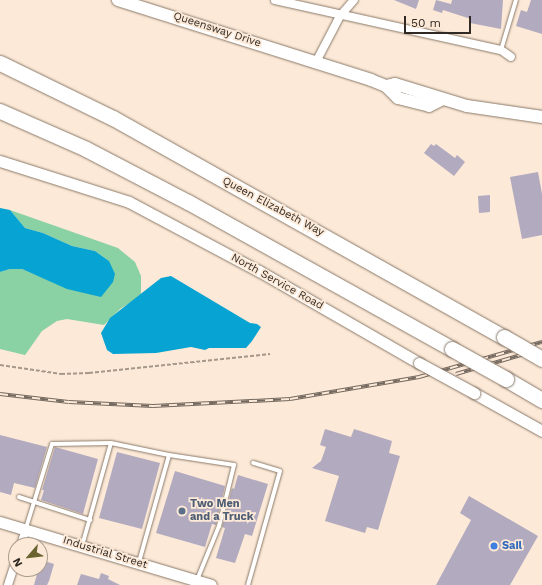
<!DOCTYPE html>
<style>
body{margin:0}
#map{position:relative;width:542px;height:585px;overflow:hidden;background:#fce9d7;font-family:"Work Sans",sans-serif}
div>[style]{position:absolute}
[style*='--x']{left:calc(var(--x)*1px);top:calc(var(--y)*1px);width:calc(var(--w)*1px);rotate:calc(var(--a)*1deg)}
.green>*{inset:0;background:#8ad1a4}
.water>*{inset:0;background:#07a4d3}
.building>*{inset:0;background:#b2aabf}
.path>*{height:1.5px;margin-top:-0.75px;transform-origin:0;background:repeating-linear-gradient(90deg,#a5978a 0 4px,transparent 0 6px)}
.roads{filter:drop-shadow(0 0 1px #8a7969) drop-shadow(0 0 1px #8a7969)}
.service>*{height:4px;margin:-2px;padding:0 2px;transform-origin:2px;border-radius:2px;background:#fff}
.minor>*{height:8px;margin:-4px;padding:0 4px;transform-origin:4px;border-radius:4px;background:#fff}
.tertiary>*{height:11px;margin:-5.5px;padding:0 5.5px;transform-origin:5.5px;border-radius:5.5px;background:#fff}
.secondary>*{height:12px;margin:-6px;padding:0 6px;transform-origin:6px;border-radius:6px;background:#fff}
.motorway>*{height:15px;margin:-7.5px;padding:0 7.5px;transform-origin:7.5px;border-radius:7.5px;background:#fff}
.rail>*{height:4px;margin-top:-2px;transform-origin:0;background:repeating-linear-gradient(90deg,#fce9d7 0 8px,#74695f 0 16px);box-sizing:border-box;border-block:1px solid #74695f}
.bridges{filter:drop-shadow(0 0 1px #8a7969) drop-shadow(0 0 1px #8a7969)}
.tertiary-bridge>*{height:11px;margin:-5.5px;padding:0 5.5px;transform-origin:5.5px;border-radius:5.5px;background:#fff}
.motorway-bridge>*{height:15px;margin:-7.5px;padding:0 7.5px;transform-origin:7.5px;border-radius:7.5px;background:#fff}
.dots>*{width:11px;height:11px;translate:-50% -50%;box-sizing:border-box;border:2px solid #fce9d7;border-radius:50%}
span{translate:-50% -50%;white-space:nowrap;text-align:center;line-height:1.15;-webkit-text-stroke:3.5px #fce9d7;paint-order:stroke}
.street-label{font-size:11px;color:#312a24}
.service-label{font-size:11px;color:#4e5e75;font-weight:700}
.left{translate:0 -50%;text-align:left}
.shop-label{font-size:11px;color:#366cbe;font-weight:700}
.north{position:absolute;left:8px;top:537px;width:40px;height:40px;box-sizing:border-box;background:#fce9d7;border:1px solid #ab9d8f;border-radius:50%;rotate:242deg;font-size:11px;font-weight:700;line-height:16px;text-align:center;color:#312a24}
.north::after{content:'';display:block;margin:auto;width:14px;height:18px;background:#696330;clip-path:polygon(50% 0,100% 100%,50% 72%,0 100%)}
.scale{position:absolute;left:404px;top:16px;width:67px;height:18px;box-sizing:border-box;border:2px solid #312a24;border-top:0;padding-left:5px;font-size:12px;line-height:14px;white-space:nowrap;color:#312a24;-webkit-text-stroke:3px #fce9d7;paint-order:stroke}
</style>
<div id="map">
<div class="green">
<div style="clip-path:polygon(10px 210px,118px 248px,135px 262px,141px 276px,141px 296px,120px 309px,104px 325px,67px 319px,57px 321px,42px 331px,25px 355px,0 349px,0 272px,10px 269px,22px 269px,38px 276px,109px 261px,95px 251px,72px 246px,43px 233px,25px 228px)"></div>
</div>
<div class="water">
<div style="clip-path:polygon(0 208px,10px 210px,25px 228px,43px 233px,72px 246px,95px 251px,109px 261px,115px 274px,113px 282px,101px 297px,67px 289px,22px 269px,10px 269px,0 272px)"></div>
<div style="clip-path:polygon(171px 276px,250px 323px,257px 324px,261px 327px,252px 341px,246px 348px,209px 348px,205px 350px,191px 347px,156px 353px,113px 354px,107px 350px,101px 333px,110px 318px,161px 278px)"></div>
</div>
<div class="building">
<div style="clip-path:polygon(394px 0,419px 0,416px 9px)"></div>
<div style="clip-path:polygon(436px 0,451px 4px,452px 0,503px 0,501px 29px,470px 23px,471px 19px,443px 10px,442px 13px,433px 10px)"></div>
<div style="clip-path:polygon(531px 0,542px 0,542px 34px,516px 26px,521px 10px,527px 12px)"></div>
<div style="clip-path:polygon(431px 144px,434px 146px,436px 144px,455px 158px,457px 155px,465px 162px,454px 176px,424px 153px)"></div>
<div style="clip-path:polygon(538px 172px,542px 194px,542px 235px,522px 239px,510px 177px)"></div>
<div style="clip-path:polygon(490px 195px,490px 212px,479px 213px,478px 196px)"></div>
<div style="clip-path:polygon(325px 429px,351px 437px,354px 429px,392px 441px,389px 453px,400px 456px,378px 530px,367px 527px,365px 533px,325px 521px,339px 476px,312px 468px,321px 461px,326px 447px,320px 445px)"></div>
<div style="clip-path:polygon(0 435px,47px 447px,35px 488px,14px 483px,11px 495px,0 492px)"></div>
<div style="clip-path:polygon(55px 447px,98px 459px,83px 514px,41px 500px,44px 490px,42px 490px)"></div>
<div style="clip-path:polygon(117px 452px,160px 463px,142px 529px,99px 518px)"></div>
<div style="clip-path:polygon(175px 471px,225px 486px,216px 525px,212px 524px,205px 547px,156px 533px)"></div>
<div style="clip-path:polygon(238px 475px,268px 484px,252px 536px,245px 534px,235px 563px,216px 558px,225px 528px,222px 527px,232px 488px,234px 489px)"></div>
<div style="clip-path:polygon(469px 496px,538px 536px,510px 585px,436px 585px,471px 520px,460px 513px)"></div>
<div style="clip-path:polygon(41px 560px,54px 564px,49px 581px,47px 585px,34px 585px)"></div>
<div style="clip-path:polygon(101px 573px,109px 576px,108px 579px,120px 585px,77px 585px,81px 574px,99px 579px)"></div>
</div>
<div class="path">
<div style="--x:0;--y:365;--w:62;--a:8.4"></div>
<div style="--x:61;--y:374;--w:28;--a:-2"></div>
<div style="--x:89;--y:373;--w:182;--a:-6"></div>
</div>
<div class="roads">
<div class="service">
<div style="--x:501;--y:50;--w:52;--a:-73.3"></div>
<div style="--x:19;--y:497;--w:75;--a:17.9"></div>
<div style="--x:26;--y:528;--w:88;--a:-72.8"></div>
<div style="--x:52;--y:444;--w:59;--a:-1"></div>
<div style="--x:82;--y:546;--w:107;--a:-74.3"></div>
<div style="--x:111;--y:443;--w:59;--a:11.7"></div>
<div style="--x:139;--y:562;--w:111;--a:-74.3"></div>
<div style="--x:169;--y:455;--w:66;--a:8.7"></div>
<div style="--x:234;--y:465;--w:63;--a:103.8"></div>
<div style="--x:219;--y:526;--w:58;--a:112.2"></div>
<div style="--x:248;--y:585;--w:118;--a:-74.3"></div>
<div style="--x:280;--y:471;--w:28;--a:-163"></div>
</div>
<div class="minor">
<div style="--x:275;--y:0;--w:231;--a:12.5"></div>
<div style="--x:501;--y:50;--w:12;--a:35"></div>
<div style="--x:316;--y:62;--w:52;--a:-62.4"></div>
<div style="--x:340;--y:16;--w:21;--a:-49"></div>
<div style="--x:21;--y:545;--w:17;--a:-73"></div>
<div style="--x:8;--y:585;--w:26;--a:-72"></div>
</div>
<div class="tertiary">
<div style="--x:0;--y:161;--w:135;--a:17.6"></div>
<div style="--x:129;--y:202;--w:147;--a:28"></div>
<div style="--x:259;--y:271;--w:185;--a:29.9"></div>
<div style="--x:474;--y:393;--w:78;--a:29.2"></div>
<div style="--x:0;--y:522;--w:220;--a:16.6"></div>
</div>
<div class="secondary">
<div style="--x:118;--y:0;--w:265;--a:17.5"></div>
<div style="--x:371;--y:80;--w:16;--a:22"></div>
<div style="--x:386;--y:86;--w:17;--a:45"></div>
<div style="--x:398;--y:98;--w:32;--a:14"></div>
<div style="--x:429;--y:106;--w:13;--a:-27"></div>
<div style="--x:386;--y:86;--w:9;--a:-13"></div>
<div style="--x:395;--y:84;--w:75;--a:17"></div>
<div style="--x:467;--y:106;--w:76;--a:8.3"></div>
</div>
<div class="motorway">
<div style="--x:0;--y:63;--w:126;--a:26"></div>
<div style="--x:113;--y:118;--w:448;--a:29.3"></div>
<div style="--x:0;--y:111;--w:94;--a:23.8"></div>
<div style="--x:86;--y:149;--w:115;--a:27.5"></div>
<div style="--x:188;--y:202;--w:302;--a:29.1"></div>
<div style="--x:506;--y:379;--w:42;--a:30.3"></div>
</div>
</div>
<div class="rail">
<div style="--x:456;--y:374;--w:78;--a:-16.3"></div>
<div style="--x:0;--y:394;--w:69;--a:6.6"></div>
<div style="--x:69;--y:402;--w:84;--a:2.7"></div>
<div style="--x:153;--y:406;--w:137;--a:-2.9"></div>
<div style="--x:290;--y:399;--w:131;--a:-9.7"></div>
<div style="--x:419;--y:377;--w:128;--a:-15.9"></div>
</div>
<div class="bridges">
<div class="tertiary-bridge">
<div style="--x:419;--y:363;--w:63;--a:28.6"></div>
</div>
<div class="motorway-bridge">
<div style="--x:504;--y:337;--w:44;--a:30.1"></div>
<div style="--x:452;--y:349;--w:62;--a:29.1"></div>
</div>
</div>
<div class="dots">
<div style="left:182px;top:511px;background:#5c6f8a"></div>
<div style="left:494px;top:546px;background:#3f7fe0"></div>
</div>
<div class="street-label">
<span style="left:217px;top:30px;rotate:18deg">Queensway Drive</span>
<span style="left:273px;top:207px;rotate:28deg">Queen Elizabeth Way</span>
<span style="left:277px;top:282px;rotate:29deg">North Service Road</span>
<span style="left:105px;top:553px;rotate:17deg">Industrial Street</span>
</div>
<div class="service-label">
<span class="left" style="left:190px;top:511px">Two Men<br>and a Truck</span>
</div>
<div class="shop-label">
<span class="left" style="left:502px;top:546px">Sail</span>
</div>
<div class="north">N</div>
<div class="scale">50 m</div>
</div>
